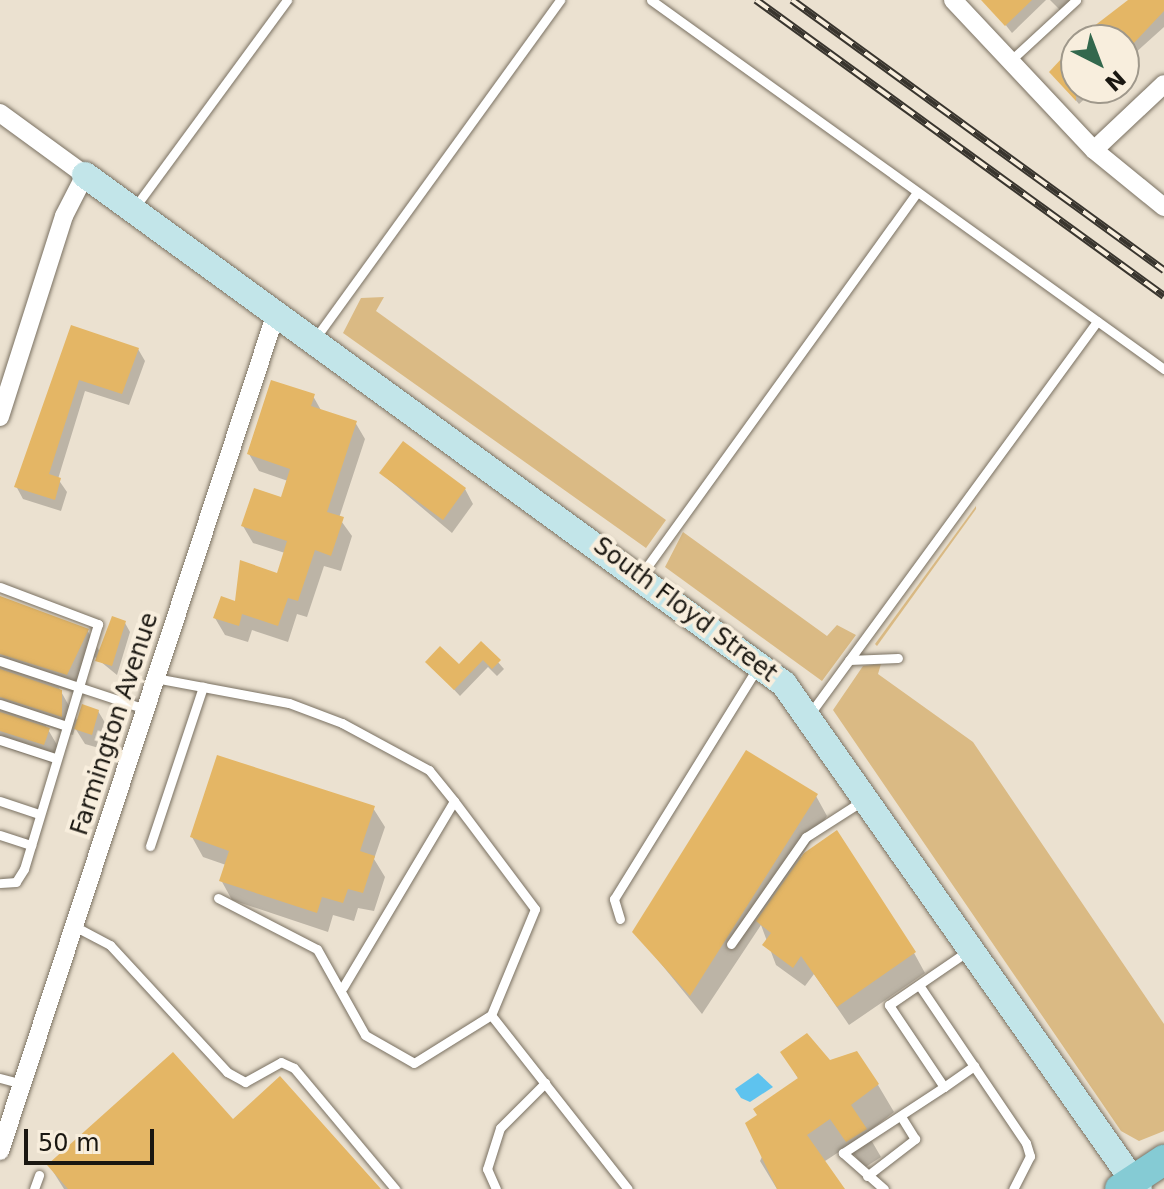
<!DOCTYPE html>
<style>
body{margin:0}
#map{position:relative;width:1164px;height:1189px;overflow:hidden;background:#ebe1d0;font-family:"DejaVu Sans",sans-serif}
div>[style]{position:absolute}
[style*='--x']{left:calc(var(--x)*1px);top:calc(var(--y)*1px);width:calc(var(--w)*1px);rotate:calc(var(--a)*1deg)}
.green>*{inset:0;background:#daba84}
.water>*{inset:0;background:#5ec3ef}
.shadow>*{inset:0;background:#0003}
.building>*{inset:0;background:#e4b665}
.roads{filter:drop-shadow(0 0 2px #7a7162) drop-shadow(0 0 2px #7a7162)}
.lane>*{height:9px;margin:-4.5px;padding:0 4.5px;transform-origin:4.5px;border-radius:4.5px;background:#fff}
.street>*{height:18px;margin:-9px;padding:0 9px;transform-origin:9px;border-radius:9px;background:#fff}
.secondary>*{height:26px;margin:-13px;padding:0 13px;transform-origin:13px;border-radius:13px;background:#c2e5e9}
.primary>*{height:30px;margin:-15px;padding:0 15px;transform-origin:15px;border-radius:15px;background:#85cbd4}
.rail>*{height:8px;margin-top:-4px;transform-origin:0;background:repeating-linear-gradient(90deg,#f8eedd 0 15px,#39352e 0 30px);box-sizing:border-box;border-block:2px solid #39352e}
span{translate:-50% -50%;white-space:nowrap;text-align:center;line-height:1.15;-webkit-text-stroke:8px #f8eedd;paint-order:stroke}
.street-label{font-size:24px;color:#1a1711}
.north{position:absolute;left:1060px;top:24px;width:80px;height:80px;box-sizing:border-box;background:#f8eedd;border:2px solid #9f988b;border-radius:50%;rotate:138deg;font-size:22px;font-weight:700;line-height:32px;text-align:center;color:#1a1711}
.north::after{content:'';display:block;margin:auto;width:28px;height:36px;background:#33684d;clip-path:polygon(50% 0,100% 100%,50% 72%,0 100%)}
.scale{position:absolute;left:24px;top:1129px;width:130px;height:36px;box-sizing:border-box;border:4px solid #1a1711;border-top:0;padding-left:10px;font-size:24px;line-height:28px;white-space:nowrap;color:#1a1711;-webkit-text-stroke:6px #f8eedd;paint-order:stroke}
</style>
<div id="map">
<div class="green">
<div style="clip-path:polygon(384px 297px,376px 311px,666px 520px,646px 548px,343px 333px,361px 298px)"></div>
<div style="clip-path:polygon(976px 506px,976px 509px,877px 646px,875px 644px)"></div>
<div style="clip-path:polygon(683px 532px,827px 636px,837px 625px,856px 635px,822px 681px,665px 567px)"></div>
<div style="clip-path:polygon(881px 664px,878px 674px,973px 742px,1164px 1024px,1164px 1131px,1139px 1141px,1121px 1131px,833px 710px,863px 666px)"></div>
</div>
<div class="water">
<div style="clip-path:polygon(758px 1073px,773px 1087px,750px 1102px,741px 1098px,735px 1089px)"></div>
</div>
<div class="shadow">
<div style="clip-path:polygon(986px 0,1046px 0,1012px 33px)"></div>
<div style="clip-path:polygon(1050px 0,1075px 0,1062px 12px)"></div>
<div style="clip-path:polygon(1130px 0,1164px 0,1164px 27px,1124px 63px)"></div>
<div style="clip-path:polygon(1076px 43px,1076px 88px,1097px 88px,1079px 104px,1052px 72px)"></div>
<div style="clip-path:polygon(72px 327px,138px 349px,145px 361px,129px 405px,85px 391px,58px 479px,67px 492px,61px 511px,23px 499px,16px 486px)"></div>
<div style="clip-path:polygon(313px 396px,322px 412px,355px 422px,365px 439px,339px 518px,352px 536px,341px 571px,324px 566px,307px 617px,297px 614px,288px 642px,252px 630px,248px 642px,225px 635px,215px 618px,278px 575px,285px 553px,253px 543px,243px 526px,282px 499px,288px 481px,259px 471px,249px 454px)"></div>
<div style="clip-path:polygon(382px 474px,465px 489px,473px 504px,452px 533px)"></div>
<div style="clip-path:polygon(0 601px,87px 630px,100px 652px,125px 623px,130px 632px,117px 675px,95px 657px,78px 694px,59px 688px,78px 722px,98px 711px,107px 726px,99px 748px,85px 744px,75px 728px,73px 735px,46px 726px,60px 750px,55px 764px,0 746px)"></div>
<div style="clip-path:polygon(482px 644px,504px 669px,497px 676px,488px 667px,460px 696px,428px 662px,459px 666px)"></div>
<div style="clip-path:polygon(816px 796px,827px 816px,801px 857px,914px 953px,925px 973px,849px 1025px,814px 974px,805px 986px,776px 965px,761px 925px,702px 1014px,635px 932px)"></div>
<div style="clip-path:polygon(373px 808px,385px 827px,374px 859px,385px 877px,374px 911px,358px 908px,354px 921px,333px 915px,328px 932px,232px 900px,221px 880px,226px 865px,203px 857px,192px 837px)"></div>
<div style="clip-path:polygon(783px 1052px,878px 1085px,894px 1112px,867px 1133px,881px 1157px,864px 1168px,848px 1146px,822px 1163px,839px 1189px,777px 1189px,760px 1161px,799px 1080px)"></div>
<div style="clip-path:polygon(232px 1122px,378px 1189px,64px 1189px,49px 1165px)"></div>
</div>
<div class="building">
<div style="clip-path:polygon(981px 0,1032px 0,1005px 26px)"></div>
<div style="clip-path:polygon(1128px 0,1164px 0,1164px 11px,1132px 45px,1076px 40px)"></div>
<div style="clip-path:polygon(1076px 43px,1076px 101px,1049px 72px)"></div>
<div style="clip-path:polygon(71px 325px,139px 348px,122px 394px,79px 380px,49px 474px,61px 478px,55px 500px,14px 487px)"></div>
<div style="clip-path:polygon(271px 380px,315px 394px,311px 406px,357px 421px,327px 512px,344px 517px,331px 556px,315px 550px,298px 601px,288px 598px,278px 626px,242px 614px,239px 626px,213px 618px,221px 596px,235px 601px,240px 560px,277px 573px,287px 541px,241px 526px,254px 488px,281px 497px,290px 469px,247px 454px)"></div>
<div style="clip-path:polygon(403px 441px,466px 488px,443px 520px,379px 473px)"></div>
<div style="clip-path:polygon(0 596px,89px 629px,67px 675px,0 654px)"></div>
<div style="clip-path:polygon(112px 616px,126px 621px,112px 666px,95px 661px)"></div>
<div style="clip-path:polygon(481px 641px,501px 660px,492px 669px,483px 660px,454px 690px,425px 662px,440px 646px,459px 664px)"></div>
<div style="clip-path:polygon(0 669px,62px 690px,62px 717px,0 697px)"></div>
<div style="clip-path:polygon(82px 704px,99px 710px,92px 735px,74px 729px)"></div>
<div style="clip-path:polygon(0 712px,50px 728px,44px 745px,0 731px)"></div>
<div style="clip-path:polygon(746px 750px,818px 794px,690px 996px,632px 932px)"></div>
<div style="clip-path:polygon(217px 755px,375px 806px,360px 851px,375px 856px,363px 893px,348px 889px,343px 903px,322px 897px,317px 913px,219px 881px,229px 851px,190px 837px)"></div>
<div style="clip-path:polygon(837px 830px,916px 952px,837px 1007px,801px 956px,793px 968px,762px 945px,771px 933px,756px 921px,804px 853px)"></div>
<div style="clip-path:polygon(807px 1033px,830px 1060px,857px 1051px,879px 1084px,851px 1105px,867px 1129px,846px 1142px,830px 1119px,807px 1135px,845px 1189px,777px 1189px,745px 1123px,757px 1115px,753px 1109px,798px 1078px,780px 1052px)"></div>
<div style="clip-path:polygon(173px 1052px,233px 1119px,280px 1076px,381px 1189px,68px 1189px,47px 1165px)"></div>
</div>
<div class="roads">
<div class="lane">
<div style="--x:651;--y:0;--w:632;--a:35.73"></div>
<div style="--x:1010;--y:61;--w:90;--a:-42.7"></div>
<div style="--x:135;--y:207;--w:257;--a:-53.7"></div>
<div style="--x:314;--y:340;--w:420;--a:-54.1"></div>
<div style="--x:641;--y:575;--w:472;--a:-54.2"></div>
<div style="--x:0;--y:587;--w:105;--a:20.7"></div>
<div style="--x:98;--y:624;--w:256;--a:106.8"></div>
<div style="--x:24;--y:869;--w:15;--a:122"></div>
<div style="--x:16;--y:882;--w:16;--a:176"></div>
<div style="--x:849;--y:660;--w:49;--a:-2.3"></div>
<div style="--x:0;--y:661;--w:153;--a:18.3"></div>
<div style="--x:155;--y:678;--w:136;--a:10.6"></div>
<div style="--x:289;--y:703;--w:57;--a:20.7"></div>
<div style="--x:342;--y:723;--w:99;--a:28.4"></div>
<div style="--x:429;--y:770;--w:40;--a:51"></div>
<div style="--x:454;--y:801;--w:217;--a:120.8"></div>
<div style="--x:0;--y:704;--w:67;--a:18.2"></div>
<div style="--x:809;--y:715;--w:488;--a:-53.8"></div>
<div style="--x:0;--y:740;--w:58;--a:18.1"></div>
<div style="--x:0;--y:801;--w:41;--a:18.4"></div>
<div style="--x:454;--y:801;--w:135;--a:53.1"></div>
<div style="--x:535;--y:909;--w:115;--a:112.5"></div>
<div style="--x:491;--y:1015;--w:221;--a:51.8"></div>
<div style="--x:0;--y:835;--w:33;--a:18"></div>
<div style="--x:150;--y:846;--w:168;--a:-71.6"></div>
<div style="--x:218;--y:898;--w:111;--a:27.3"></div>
<div style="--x:317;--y:949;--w:98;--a:60.8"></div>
<div style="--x:365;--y:1035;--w:56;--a:29.7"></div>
<div style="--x:414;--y:1063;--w:91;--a:-31.9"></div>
<div style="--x:620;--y:919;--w:21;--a:-107"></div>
<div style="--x:614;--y:899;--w:273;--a:-58.2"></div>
<div style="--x:74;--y:926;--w:41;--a:27.8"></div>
<div style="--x:110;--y:945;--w:173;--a:47.3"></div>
<div style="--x:227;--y:1072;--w:21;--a:29"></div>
<div style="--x:245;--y:1082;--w:41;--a:-29.1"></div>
<div style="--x:281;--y:1062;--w:14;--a:25"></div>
<div style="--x:294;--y:1068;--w:158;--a:50.1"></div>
<div style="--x:731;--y:944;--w:131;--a:-55"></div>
<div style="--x:806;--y:837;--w:67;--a:-32.7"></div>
<div style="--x:919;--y:985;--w:191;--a:55.9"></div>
<div style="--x:1026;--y:1143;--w:14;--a:73"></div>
<div style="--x:1030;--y:1156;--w:37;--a:117"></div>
<div style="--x:0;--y:1078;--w:23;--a:15"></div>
<div style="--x:944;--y:1087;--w:37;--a:-35"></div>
<div style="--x:867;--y:1176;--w:61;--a:-37.6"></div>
<div style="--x:915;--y:1139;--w:26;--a:-122"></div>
<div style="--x:34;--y:1189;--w:15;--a:-70"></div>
<div style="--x:496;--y:1189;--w:22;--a:-114"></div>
<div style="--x:487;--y:1169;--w:43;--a:-72.4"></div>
<div style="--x:500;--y:1128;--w:64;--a:-45"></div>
<div style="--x:884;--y:1189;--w:55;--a:-138.7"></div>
<div style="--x:843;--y:1153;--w:121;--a:-33.2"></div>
<div style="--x:944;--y:1087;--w:99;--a:-123.9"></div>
<div style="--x:889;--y:1005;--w:96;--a:-34.4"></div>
</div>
<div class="street">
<div style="--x:953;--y:0;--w:206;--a:46.8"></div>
<div style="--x:1094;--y:150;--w:90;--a:39.2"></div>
<div style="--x:0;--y:113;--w:105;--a:36.1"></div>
<div style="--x:85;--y:175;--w:46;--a:117.1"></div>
<div style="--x:64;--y:216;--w:211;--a:107.7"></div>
<div style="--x:1094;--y:150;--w:96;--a:-43.3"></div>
<div style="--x:0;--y:1151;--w:882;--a:-71.77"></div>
</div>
<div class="secondary">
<div style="--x:85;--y:175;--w:865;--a:36.06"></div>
<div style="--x:784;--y:684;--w:617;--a:54.89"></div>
</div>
<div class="primary">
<div style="--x:1120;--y:1189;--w:53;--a:-33.4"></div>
</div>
</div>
<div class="rail">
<div style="--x:756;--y:0;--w:504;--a:35.96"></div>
<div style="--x:792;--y:0;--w:460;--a:36"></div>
</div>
<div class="street-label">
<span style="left:685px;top:610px;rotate:37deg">South Floyd Street</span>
<span style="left:115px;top:724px;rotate:-72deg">Farmington Avenue</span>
</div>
<div class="north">N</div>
<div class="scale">50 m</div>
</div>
